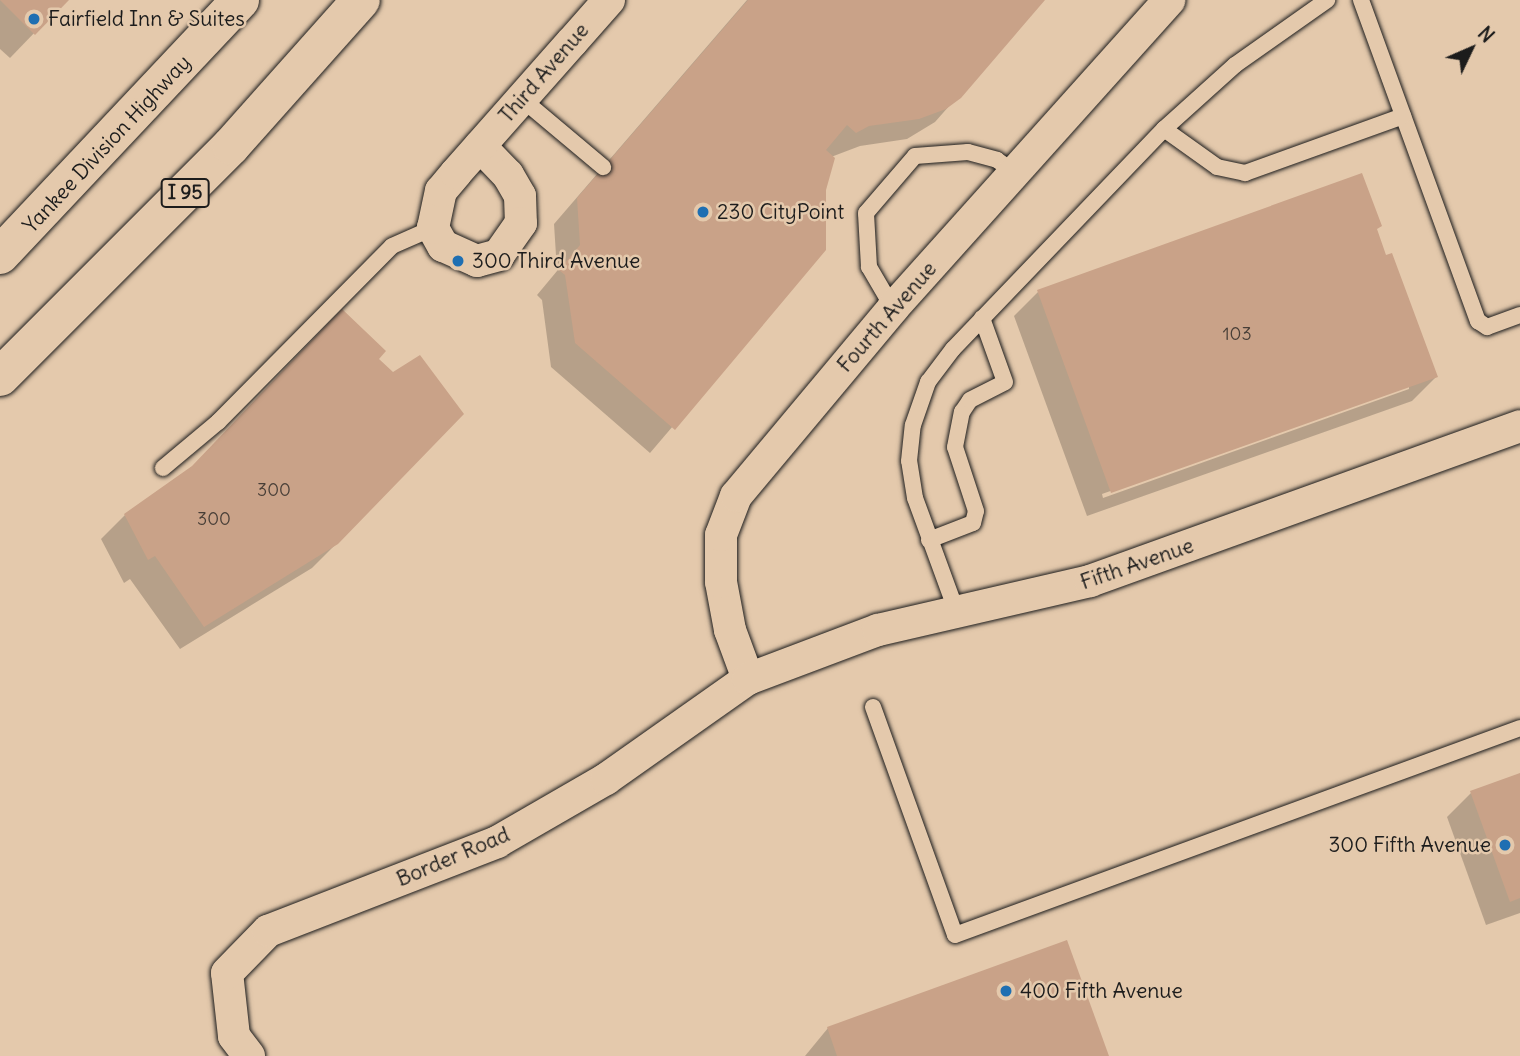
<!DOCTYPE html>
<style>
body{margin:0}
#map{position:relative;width:1520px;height:1056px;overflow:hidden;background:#e4c9ac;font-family:Delius,sans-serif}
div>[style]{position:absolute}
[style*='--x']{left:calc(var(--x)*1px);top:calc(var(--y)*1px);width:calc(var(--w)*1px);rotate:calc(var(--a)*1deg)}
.shadow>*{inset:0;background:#0003}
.building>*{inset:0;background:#c9a288}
.roads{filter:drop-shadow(0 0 2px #1c1c1c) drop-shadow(0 0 2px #1c1c1c)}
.service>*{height:16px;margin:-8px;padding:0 8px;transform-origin:8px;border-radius:8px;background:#e4c9ac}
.minor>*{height:32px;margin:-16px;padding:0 16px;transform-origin:16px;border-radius:16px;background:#e4c9ac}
.motorway>*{height:38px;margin:-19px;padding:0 19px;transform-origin:19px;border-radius:19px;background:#e4c9ac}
.dots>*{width:19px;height:19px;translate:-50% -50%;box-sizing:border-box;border:4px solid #e4c9ac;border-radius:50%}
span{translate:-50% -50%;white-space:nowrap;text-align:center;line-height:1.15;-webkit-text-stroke:5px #e4c9ac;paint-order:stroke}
.number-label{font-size:18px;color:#473e37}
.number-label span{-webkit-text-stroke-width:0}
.shield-label span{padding:2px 5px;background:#e4c9ac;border:2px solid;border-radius:5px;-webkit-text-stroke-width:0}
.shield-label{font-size:19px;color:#1c1c1c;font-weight:700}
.poi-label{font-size:21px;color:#1c1c1c}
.left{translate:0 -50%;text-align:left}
.right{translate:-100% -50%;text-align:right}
.street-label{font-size:21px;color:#1c1c1c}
.north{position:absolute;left:1436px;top:14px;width:70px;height:70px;-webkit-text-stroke:5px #e4c9ac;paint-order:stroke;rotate:46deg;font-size:19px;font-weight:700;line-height:28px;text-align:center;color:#1c1c1c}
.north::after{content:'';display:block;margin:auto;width:24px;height:32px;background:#1c1c1c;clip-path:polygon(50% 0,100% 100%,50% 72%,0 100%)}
</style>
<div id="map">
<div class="shadow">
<div style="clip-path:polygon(0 0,66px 0,10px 58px,0 49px)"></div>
<div style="clip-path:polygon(747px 0,1043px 0,935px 122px,907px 139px,860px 146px,831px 157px,824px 190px,824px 249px,650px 453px,551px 367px,542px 300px,537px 295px,557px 271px,554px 224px)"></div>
<div style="clip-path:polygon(evenodd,1375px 230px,1436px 377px,1412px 401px,1087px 516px,1014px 316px,1038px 292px,1375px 230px,1409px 385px,1409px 389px,1103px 498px,1102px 494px,1409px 385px)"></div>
<div style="clip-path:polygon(376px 359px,393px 375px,337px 543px,312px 568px,180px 649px,130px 579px,124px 583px,101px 539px,125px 515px)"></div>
<div style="clip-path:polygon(1520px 775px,1520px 913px,1486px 925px,1447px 817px,1471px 793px)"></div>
<div style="clip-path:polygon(828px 1028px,1107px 1056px,805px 1056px)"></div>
</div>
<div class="building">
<div style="clip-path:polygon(0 0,69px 0,35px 35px)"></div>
<div style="clip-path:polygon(748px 0,1045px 0,961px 98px,946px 109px,919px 119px,869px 126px,856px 133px,847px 125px,826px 150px,835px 158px,826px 190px,826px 250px,675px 430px,575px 343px,565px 275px,559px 270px,580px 245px,577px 198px)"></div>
<div style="clip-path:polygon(1362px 173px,1382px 226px,1377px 229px,1386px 255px,1392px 253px,1438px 377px,1111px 493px,1037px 290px)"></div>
<div style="clip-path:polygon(342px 309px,386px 351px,379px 359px,393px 372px,420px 355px,464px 414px,338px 544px,204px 627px,155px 556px,148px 560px,124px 514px,192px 466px)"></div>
<div style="clip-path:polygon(1520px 773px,1520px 898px,1510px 902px,1470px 791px)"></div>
<div style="clip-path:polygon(1067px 940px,1109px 1056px,837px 1056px,827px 1027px)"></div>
</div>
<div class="roads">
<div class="service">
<div style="--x:1361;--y:0;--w:342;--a:70"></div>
<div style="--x:1478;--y:321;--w:11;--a:34"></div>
<div style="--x:1487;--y:327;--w:35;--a:-20"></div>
<div style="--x:522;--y:99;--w:106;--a:40"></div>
<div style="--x:1164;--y:129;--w:96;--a:-42"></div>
<div style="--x:1235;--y:65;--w:113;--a:-35.2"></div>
<div style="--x:893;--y:308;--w:48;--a:-120.3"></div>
<div style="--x:869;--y:267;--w:54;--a:-93.2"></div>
<div style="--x:866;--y:213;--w:75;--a:-49.3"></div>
<div style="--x:915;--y:156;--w:53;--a:-4.3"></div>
<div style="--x:968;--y:152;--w:30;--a:15"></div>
<div style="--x:997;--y:160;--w:21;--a:35"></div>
<div style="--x:163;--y:468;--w:72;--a:-39.9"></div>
<div style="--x:218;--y:422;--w:247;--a:-45.3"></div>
<div style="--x:392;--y:246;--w:45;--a:-23.7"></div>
<div style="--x:929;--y:540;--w:47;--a:-21.1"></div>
<div style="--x:973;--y:523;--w:12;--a:-76"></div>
<div style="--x:976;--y:511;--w:67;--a:-108.2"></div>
<div style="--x:955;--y:447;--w:36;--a:-79"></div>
<div style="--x:962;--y:412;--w:14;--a:-56"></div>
<div style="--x:970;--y:400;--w:39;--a:-27"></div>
<div style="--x:1005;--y:382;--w:68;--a:-109.8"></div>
<div style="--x:956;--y:610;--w:119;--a:-110.1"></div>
<div style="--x:915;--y:498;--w:37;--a:-99"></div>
<div style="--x:909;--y:461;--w:36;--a:-84"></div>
<div style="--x:913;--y:425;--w:46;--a:-70.8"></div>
<div style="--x:928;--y:382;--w:41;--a:-52.9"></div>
<div style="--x:953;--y:349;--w:305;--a:-46.2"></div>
<div style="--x:1164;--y:129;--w:65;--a:35.6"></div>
<div style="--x:1217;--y:167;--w:29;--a:12"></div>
<div style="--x:1245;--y:173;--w:168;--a:-19.8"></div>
<div style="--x:873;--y:707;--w:242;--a:70.2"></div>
<div style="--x:955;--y:935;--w:602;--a:-20.12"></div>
</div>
<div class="minor">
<div style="--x:480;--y:146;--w:40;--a:46"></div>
<div style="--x:508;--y:175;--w:24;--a:60"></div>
<div style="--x:520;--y:196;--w:27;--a:88"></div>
<div style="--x:521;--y:223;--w:39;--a:125"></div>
<div style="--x:499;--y:255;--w:23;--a:165"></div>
<div style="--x:477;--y:261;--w:37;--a:-156"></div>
<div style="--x:443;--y:246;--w:21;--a:-119"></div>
<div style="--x:433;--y:228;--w:38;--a:-78"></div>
<div style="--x:441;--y:191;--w:23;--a:-50"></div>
<div style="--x:456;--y:173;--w:175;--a:-48.5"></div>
<div style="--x:572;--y:42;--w:56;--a:-48.6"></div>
<div style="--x:748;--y:679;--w:52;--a:-110.2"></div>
<div style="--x:730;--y:630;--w:49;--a:-100.6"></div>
<div style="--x:721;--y:582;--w:47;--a:-90"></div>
<div style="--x:721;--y:535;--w:42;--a:-69"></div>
<div style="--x:736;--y:496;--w:245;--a:-50.1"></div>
<div style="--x:893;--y:308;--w:414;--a:-48.1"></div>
<div style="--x:249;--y:1056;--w:25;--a:-127"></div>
<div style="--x:234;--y:1036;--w:63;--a:-96.3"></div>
<div style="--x:227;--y:973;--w:59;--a:-45.7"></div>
<div style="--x:268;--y:931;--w:246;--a:-21.2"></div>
<div style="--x:497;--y:842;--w:126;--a:-30"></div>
<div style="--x:606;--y:779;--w:174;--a:-35.2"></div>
<div style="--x:748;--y:679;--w:139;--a:-20.7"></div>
<div style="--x:878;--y:630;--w:218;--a:-13"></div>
<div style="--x:1090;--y:581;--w:457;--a:-19.8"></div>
</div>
<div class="motorway">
<div style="--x:0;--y:255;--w:350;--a:-46.7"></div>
<div style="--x:0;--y:377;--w:327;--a:-45"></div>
<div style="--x:231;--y:146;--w:195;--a:-48.3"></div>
</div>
</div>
<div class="dots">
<div style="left:34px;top:19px;background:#1f6fb2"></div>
<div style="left:703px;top:212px;background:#1f6fb2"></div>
<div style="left:458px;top:261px;background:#1f6fb2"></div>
<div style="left:1505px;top:845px;background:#1f6fb2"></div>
<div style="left:1006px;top:991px;background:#1f6fb2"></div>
</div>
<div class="number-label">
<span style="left:1237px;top:334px">103</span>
<span style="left:274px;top:490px">300</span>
<span style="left:214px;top:519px">300</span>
</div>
<div class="shield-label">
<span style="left:185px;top:193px">I 95</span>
</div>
<div class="poi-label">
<span class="left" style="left:48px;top:19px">Fairfield Inn &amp; Suites</span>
<span class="left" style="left:717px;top:212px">230 CityPoint</span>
<span class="left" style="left:472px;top:261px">300 Third Avenue</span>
<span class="right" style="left:1491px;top:845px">300 Fifth Avenue</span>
<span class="left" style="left:1020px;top:991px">400 Fifth Avenue</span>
</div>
<div class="street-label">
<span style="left:544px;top:73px;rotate:-49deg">Third Avenue</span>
<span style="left:107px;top:144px;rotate:-47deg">Yankee Division Highway</span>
<span style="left:887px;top:317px;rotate:-49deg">Fourth Avenue</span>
<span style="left:1137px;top:564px;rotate:-19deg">Fifth Avenue</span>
<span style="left:453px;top:857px;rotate:-23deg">Border Road</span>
</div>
<div class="north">N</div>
</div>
